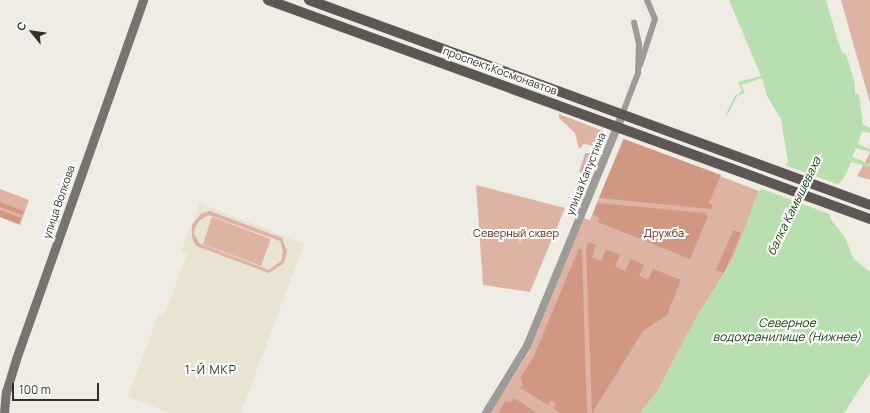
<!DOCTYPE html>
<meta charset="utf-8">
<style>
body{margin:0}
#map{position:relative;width:870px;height:413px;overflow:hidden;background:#efece4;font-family:Manrope,sans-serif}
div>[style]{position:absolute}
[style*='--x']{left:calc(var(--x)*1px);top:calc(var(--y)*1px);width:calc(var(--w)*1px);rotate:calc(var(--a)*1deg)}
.built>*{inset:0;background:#e9e3d3}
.green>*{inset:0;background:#ddb4a4}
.forest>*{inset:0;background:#d09882}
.water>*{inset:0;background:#b9dfb1}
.pier>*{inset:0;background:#efece4}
.stream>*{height:1.5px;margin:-0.75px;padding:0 0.75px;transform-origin:0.75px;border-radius:0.75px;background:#b9dfb1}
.minor>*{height:6px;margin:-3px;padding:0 3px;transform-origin:3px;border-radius:3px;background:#9d9a97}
.tertiary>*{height:8px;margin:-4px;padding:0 4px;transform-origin:4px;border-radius:4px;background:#9d9a97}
.secondary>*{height:9px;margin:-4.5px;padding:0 4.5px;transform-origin:4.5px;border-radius:4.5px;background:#77736f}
.primary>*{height:10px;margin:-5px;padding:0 5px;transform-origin:5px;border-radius:5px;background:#5c5752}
span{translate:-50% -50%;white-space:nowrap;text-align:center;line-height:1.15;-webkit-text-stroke:4px #fff;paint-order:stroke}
.street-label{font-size:11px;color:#302f2b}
.park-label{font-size:11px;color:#642200}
.water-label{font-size:12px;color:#0c3e00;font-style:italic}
.neighbourhood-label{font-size:12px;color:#302f2b;letter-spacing:1px}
.north{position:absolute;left:12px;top:12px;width:40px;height:40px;-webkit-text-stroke:3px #fff;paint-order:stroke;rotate:299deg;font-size:11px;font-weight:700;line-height:16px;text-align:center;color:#302f2b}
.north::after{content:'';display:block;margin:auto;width:14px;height:18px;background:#302f2b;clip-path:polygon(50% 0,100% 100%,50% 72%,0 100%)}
.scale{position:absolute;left:12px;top:383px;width:87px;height:18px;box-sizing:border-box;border:2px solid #302f2b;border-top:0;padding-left:5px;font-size:12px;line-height:14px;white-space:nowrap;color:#302f2b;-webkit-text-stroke:3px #fff;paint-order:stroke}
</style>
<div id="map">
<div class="built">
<div style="clip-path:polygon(200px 203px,304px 244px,241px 413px,171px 413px,128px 397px,158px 315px,165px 315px,187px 254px,181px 252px)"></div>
</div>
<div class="green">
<div style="clip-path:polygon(841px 0,870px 0,870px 103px)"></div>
<div style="clip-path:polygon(559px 114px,603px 131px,605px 137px,601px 147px,584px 144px,579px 149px,575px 133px,559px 118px)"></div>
<div style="clip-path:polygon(623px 139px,759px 191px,734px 257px,694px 322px,657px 392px,640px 413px,490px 413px,529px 352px,584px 218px,590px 220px)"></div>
<div style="clip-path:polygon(870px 143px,870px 180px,857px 176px,869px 155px)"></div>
<div style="clip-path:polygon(585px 153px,593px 153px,596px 160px,589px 177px,584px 179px,579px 172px)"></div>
<div style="clip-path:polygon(476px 185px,565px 208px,530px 292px,483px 285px)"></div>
<div style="clip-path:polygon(0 189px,29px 200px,20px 225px,0 217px)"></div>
<div style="clip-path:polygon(evenodd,210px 211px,282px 238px,287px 251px,284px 263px,269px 273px,196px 246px,192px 238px,192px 225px,201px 214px,210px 211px,209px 215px,280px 241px,283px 251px,281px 261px,269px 270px,199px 243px,194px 233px,196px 226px,200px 220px,209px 215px)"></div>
<div style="clip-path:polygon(212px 217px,271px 239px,261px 266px,203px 244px)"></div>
</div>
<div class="forest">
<div style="clip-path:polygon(624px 139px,721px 175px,709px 203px,713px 205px,711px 209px,599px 198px)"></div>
<div style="clip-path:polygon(0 202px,24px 211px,22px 215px,0 207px)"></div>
<div style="clip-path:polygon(597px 203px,705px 213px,708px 216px,690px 259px,598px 222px,599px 218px,593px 214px)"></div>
<div style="clip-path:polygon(0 210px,21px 218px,19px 224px,0 217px)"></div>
<div style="clip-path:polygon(733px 230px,741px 233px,724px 273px,716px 270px)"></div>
<div style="clip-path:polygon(588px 242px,596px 245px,592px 257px,601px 261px,606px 249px,620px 255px,615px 266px,625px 271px,631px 259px,644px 265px,639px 276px,648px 280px,653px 269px,681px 280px,667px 315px,643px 331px,592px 413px,586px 249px)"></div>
<div style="clip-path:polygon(579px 248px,582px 250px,587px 413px,561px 413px,553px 408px,556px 404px,551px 400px,548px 405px,520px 388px,523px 384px,520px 378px,534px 356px)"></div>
<div style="clip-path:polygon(514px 398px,537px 413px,498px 413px,505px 402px,511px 402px)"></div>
</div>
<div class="water">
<div style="clip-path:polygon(729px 0,826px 0,837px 38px,842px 52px,846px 54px,855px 83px,855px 94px,859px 94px,863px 125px,870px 128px,870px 133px,862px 131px,858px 144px,870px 149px,870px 152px,856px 148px,852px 157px,870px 164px,870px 167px,851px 162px,845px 176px,829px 196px,830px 218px,844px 236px,854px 259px,870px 272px,870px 373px,844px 413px,640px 413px,657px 392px,694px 322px,734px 257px,759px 191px,788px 162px,781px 119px,767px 96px,762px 78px,741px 85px,745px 93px,736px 96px,742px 91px,738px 82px,761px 76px)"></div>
</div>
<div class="pier">
<div style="clip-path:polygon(782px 164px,840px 185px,831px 196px,832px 215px,759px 188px)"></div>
</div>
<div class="stream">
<div style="--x:727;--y:114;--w:20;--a:-63"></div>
</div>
<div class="minor">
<div style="--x:640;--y:65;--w:48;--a:-71.9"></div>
<div style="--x:655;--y:19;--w:21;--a:-113"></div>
<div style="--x:622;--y:115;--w:45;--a:-69.1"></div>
<div style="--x:638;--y:73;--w:29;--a:-88"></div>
<div style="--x:639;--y:44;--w:22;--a:-103"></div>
</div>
<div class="tertiary">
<div style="--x:486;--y:413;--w:79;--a:-58.5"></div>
<div style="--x:527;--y:346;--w:250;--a:-67.6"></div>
</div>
<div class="secondary">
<div style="--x:4;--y:413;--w:21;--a:-85"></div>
<div style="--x:6;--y:392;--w:34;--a:-73"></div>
<div style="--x:16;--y:359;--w:381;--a:-70.5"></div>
</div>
<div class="primary">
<div style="--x:268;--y:0;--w:641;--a:19.99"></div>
<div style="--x:309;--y:0;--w:597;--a:20.07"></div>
</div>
<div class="street-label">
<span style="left:500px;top:71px;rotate:20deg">проспект Космонавтов</span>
<span style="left:586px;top:174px;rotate:-68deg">улица Капустина</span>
<span style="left:59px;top:202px;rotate:-71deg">улица Волкова</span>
</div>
<div class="park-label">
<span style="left:516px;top:233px">Северный сквер</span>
<span style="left:664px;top:233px">Дружба</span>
</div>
<div class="water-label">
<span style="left:794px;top:206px;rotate:-64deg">балка Камышеваха</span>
<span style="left:787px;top:330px">Северное<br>водохранилище (Нижнее)</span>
</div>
<div class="neighbourhood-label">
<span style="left:211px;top:370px">1-Й МКР</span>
</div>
<div class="north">С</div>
<div class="scale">100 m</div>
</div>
